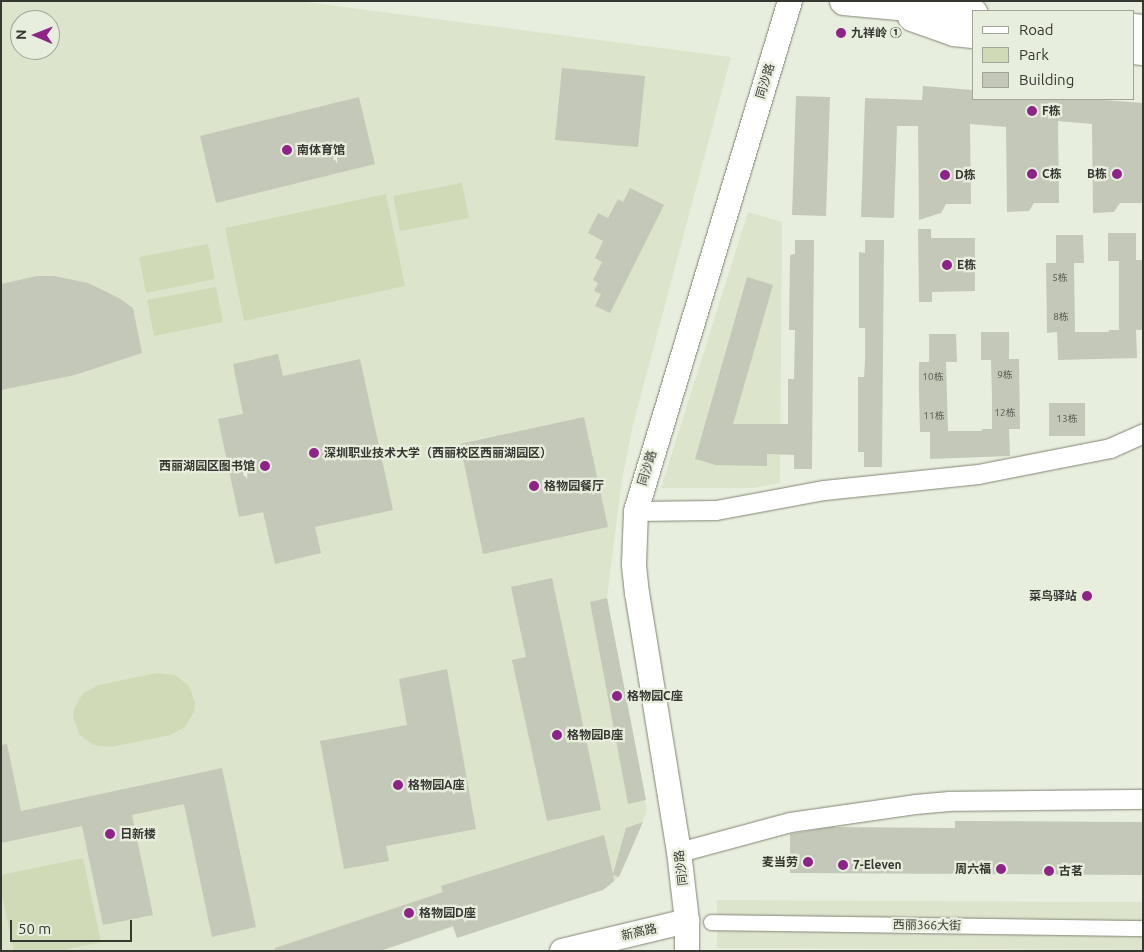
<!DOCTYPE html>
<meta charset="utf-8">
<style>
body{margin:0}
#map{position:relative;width:1144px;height:952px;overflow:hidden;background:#e8eedd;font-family:Ubuntu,"Noto Sans SC",sans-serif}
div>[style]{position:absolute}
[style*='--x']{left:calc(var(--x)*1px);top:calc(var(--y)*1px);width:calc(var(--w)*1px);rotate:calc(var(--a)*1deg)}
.built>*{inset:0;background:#dde4cc}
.green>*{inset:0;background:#d0dab7}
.building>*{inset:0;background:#c3c8b8}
.roads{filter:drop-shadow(0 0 1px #808576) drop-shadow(0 0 1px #808576)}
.pedestrian>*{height:15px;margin:-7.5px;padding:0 7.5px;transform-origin:7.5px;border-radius:7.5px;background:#fff}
.minor>*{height:19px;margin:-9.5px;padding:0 9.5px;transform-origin:9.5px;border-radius:9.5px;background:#fff}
.tertiary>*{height:24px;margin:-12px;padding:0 12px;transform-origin:12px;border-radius:12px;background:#fff}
.primary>*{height:28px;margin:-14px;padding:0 14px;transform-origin:14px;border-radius:14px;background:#fff}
.dots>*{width:14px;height:14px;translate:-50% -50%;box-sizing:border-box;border:2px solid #e8eedd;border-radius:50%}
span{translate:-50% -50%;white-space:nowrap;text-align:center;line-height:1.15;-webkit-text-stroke:4.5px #e8eedd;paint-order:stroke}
.number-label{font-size:10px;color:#585b53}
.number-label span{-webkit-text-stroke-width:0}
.poi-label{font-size:12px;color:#353731;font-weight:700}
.left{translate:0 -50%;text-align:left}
.right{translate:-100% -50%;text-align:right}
.street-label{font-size:12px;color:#353731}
.frame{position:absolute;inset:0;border:2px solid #353731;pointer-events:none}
.legend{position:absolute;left:972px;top:10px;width:162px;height:90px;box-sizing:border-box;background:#e8eedd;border:1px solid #a0a598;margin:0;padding:6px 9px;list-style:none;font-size:15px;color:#353731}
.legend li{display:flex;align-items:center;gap:10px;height:25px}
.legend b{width:25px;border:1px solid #a0a598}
.north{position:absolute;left:10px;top:10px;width:50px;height:50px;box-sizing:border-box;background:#e8eedd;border:1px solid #a0a598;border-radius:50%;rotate:271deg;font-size:14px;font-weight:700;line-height:20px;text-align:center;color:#353731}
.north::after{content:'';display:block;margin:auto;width:18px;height:22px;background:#8e2488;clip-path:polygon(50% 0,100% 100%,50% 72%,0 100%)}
.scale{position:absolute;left:10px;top:920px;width:122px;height:22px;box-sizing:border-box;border:2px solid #353731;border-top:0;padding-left:6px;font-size:15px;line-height:18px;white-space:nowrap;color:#353731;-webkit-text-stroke:4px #e8eedd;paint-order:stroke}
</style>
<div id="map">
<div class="built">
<div style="clip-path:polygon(evenodd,1px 1px,298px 1px,731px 57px,633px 425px,622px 480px,607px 598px,647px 811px,626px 862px,616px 880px,603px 890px,457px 938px,453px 927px,381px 951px,1px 951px,1px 1px,20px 20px,50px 20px,50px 50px,20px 50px,20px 20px)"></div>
<div style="clip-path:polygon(748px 212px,782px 222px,780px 483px,753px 488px,661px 488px)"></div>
<div style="clip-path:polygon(717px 900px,1143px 902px,1143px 950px,717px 948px)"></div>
</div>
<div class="green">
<div style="clip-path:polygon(462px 183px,469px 218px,400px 231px,393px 196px)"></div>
<div style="clip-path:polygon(386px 194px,405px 286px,244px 321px,225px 228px)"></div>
<div style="clip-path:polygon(208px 244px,215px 279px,146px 293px,139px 257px)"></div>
<div style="clip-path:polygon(216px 287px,223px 322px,154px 336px,147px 300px)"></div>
<div style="clip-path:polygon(157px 673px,175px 675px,189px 686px,195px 703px,194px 712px,185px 727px,170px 735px,111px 747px,93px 745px,79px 734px,73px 717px,74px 709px,83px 693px,99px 685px)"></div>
<div style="clip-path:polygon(83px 858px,101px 942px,59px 951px,14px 951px,1px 891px,1px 875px)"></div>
</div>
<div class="building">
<div style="clip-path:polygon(562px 68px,645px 76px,638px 147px,555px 140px)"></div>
<div style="clip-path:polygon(923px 86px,973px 90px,973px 99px,1091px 99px,1143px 103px,1143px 203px,1120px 203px,1114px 212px,1093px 213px,1092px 124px,1058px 121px,1059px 203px,1034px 203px,1029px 211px,1007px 212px,1006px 127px,970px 124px,971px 204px,946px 204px,941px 213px,919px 220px,918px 126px,897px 126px,894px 218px,861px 217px,865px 98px,922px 100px)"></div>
<div style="clip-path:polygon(796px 96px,830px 97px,826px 216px,792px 215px)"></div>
<div style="clip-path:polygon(359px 97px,375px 164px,216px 203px,200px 136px)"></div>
<div style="clip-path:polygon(630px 188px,664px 205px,610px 313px,595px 306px,601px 294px,594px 291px,598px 283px,593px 280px,602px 262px,595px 258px,603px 241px,588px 233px,598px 213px,608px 218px,618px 199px,623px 202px)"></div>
<div style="clip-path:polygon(918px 229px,931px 229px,931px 238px,975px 238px,975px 291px,932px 292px,932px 302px,919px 302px)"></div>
<div style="clip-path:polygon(1108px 233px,1136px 233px,1136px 260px,1143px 260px,1143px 330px,1136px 330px,1137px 358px,1058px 360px,1057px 332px,1047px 333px,1046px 263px,1056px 263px,1056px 235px,1083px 235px,1084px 263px,1074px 263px,1075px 332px,1109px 332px,1109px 330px,1119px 330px,1119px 261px,1108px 261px)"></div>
<div style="clip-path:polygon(795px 240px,814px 240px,812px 469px,794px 469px,794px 455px,767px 454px,767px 466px,716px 465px,695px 459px,747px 277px,773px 285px,733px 424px,788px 424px,788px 379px,794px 379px,795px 330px,789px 330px,790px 255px,795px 254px)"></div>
<div style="clip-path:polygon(865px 240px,884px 240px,882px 467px,864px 467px,864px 452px,858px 452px,858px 377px,864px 377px,865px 362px,865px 328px,859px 328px,859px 252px,865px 253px)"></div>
<div style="clip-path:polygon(37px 276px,54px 276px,88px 283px,119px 298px,133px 308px,142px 353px,75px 375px,1px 390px,1px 284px)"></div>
<div style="clip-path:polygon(981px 332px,1009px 332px,1009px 359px,1019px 359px,1020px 429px,1009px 429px,1010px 456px,930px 459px,930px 432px,920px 432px,919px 393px,919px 362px,929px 362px,929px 334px,956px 334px,957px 362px,946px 362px,948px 431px,982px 431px,982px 429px,992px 429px,992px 398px,991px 360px,981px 360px)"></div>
<div style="clip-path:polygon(278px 354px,283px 376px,360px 359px,393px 510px,315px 527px,321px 553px,275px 564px,263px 512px,239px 517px,218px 419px,243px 414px,233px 364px)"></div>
<div style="clip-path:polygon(1049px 403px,1085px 403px,1085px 436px,1049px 436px)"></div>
<div style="clip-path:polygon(584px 417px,608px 527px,483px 554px,460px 444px)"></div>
<div style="clip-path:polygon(552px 578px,601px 810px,547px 821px,512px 660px,526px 657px,511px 587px)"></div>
<div style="clip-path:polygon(607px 598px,646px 800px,628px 804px,590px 602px)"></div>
<div style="clip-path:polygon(447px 669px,476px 829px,386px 846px,389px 861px,344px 869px,320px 741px,407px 725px,399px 679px)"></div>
<div style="clip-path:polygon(7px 744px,21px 811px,222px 768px,256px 927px,212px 937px,184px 804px,132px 815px,153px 915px,103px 925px,82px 826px,1px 843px,1px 745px)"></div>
<div style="clip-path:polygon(955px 821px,1143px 822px,1143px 875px,790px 873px,790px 834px,831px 827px,955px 828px)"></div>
<div style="clip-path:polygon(643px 822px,619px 877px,613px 875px,614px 881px,603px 890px,457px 938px,453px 926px,380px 951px,275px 951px,275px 948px,443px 892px,441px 886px,604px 835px,613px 874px,626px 828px)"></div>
</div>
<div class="roads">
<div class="pedestrian">
<div style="--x:711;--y:922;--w:432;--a:0.8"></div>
</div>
<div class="minor">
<div style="--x:636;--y:511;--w:80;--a:-0.7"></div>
<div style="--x:716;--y:510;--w:110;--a:-10.5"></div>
<div style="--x:824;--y:490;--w:155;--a:-5.9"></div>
<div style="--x:978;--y:474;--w:135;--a:-11.1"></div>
<div style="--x:1110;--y:448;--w:36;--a:-24"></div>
<div style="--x:679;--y:852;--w:115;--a:-15.1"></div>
<div style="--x:790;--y:822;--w:126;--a:-8.2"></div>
<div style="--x:915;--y:804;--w:34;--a:-5"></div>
<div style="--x:949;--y:801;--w:194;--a:-0.6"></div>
</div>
<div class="tertiary">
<div style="--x:562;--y:951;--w:129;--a:-13.5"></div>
<div style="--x:687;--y:951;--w:30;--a:-90"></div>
<div style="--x:687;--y:921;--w:69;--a:-96.6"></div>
<div style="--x:679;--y:852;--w:261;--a:-99.2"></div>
<div style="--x:637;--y:594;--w:30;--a:-96"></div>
<div style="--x:634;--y:564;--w:53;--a:-87.8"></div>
<div style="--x:636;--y:511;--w:533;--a:-73.2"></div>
</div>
<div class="primary">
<div style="--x:844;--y:1;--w:130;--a:5.3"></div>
<div style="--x:912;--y:17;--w:45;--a:19.7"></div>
<div style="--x:954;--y:32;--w:19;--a:6"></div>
<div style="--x:1133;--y:28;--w:10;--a:6"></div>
<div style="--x:1133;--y:50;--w:10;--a:6"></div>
</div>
</div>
<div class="dots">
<div style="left:841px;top:33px;background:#8e2488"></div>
<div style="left:1032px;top:111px;background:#8e2488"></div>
<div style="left:287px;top:150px;background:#8e2488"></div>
<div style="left:1032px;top:174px;background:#8e2488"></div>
<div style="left:1117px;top:174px;background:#8e2488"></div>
<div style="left:945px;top:175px;background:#8e2488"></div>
<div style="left:947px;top:265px;background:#8e2488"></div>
<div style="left:314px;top:453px;background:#8e2488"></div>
<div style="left:265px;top:466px;background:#8e2488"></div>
<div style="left:534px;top:486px;background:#8e2488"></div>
<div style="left:1087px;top:596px;background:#8e2488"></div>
<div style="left:617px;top:696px;background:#8e2488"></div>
<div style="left:557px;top:735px;background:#8e2488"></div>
<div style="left:398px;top:785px;background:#8e2488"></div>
<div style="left:110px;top:834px;background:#8e2488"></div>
<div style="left:808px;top:862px;background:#8e2488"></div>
<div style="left:843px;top:865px;background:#8e2488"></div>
<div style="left:1001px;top:869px;background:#8e2488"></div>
<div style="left:1049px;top:871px;background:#8e2488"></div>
<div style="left:409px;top:913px;background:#8e2488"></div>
</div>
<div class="number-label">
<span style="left:1060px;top:278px">5栋</span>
<span style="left:1061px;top:317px">8栋</span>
<span style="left:1005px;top:375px">9栋</span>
<span style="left:933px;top:377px">10栋</span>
<span style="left:1005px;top:413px">12栋</span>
<span style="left:934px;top:416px">11栋</span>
<span style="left:1067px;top:419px">13栋</span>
</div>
<div class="poi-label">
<span class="left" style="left:851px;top:33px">九祥岭 ①</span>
<span class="left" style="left:1042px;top:111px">F栋</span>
<span class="left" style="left:297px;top:150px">南体育馆</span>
<span class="left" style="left:1042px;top:174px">C栋</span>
<span class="right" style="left:1107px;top:174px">B栋</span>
<span class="left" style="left:955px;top:175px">D栋</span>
<span class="left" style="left:957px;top:265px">E栋</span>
<span class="left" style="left:324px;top:453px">深圳职业技术大学（西丽校区西丽湖园区）</span>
<span class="right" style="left:255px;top:466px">西丽湖园区图书馆</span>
<span class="left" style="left:544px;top:486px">格物园餐厅</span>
<span class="right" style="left:1077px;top:596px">菜鸟驿站</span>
<span class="left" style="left:627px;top:696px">格物园C座</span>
<span class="left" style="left:567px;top:735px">格物园B座</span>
<span class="left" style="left:408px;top:785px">格物园A座</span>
<span class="left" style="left:120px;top:834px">日新楼</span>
<span class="right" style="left:798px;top:862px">麦当劳</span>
<span class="left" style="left:853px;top:865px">7-Eleven</span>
<span class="right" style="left:991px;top:869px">周六福</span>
<span class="left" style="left:1059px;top:871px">古茗</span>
<span class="left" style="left:419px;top:913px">格物园D座</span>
</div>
<div class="street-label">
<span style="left:765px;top:81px;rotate:-73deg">同沙路</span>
<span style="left:647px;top:468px;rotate:-73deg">同沙路</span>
<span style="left:681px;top:868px;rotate:-97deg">同沙路</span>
<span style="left:927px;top:925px;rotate:1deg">西丽366大街</span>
<span style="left:639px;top:932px;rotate:-13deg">新高路</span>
</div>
<div class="frame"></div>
<ul class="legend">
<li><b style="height:6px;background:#fff"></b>Road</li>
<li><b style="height:14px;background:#d0dab7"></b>Park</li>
<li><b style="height:14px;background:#c3c8b8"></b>Building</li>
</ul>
<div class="north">N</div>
<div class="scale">50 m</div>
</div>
